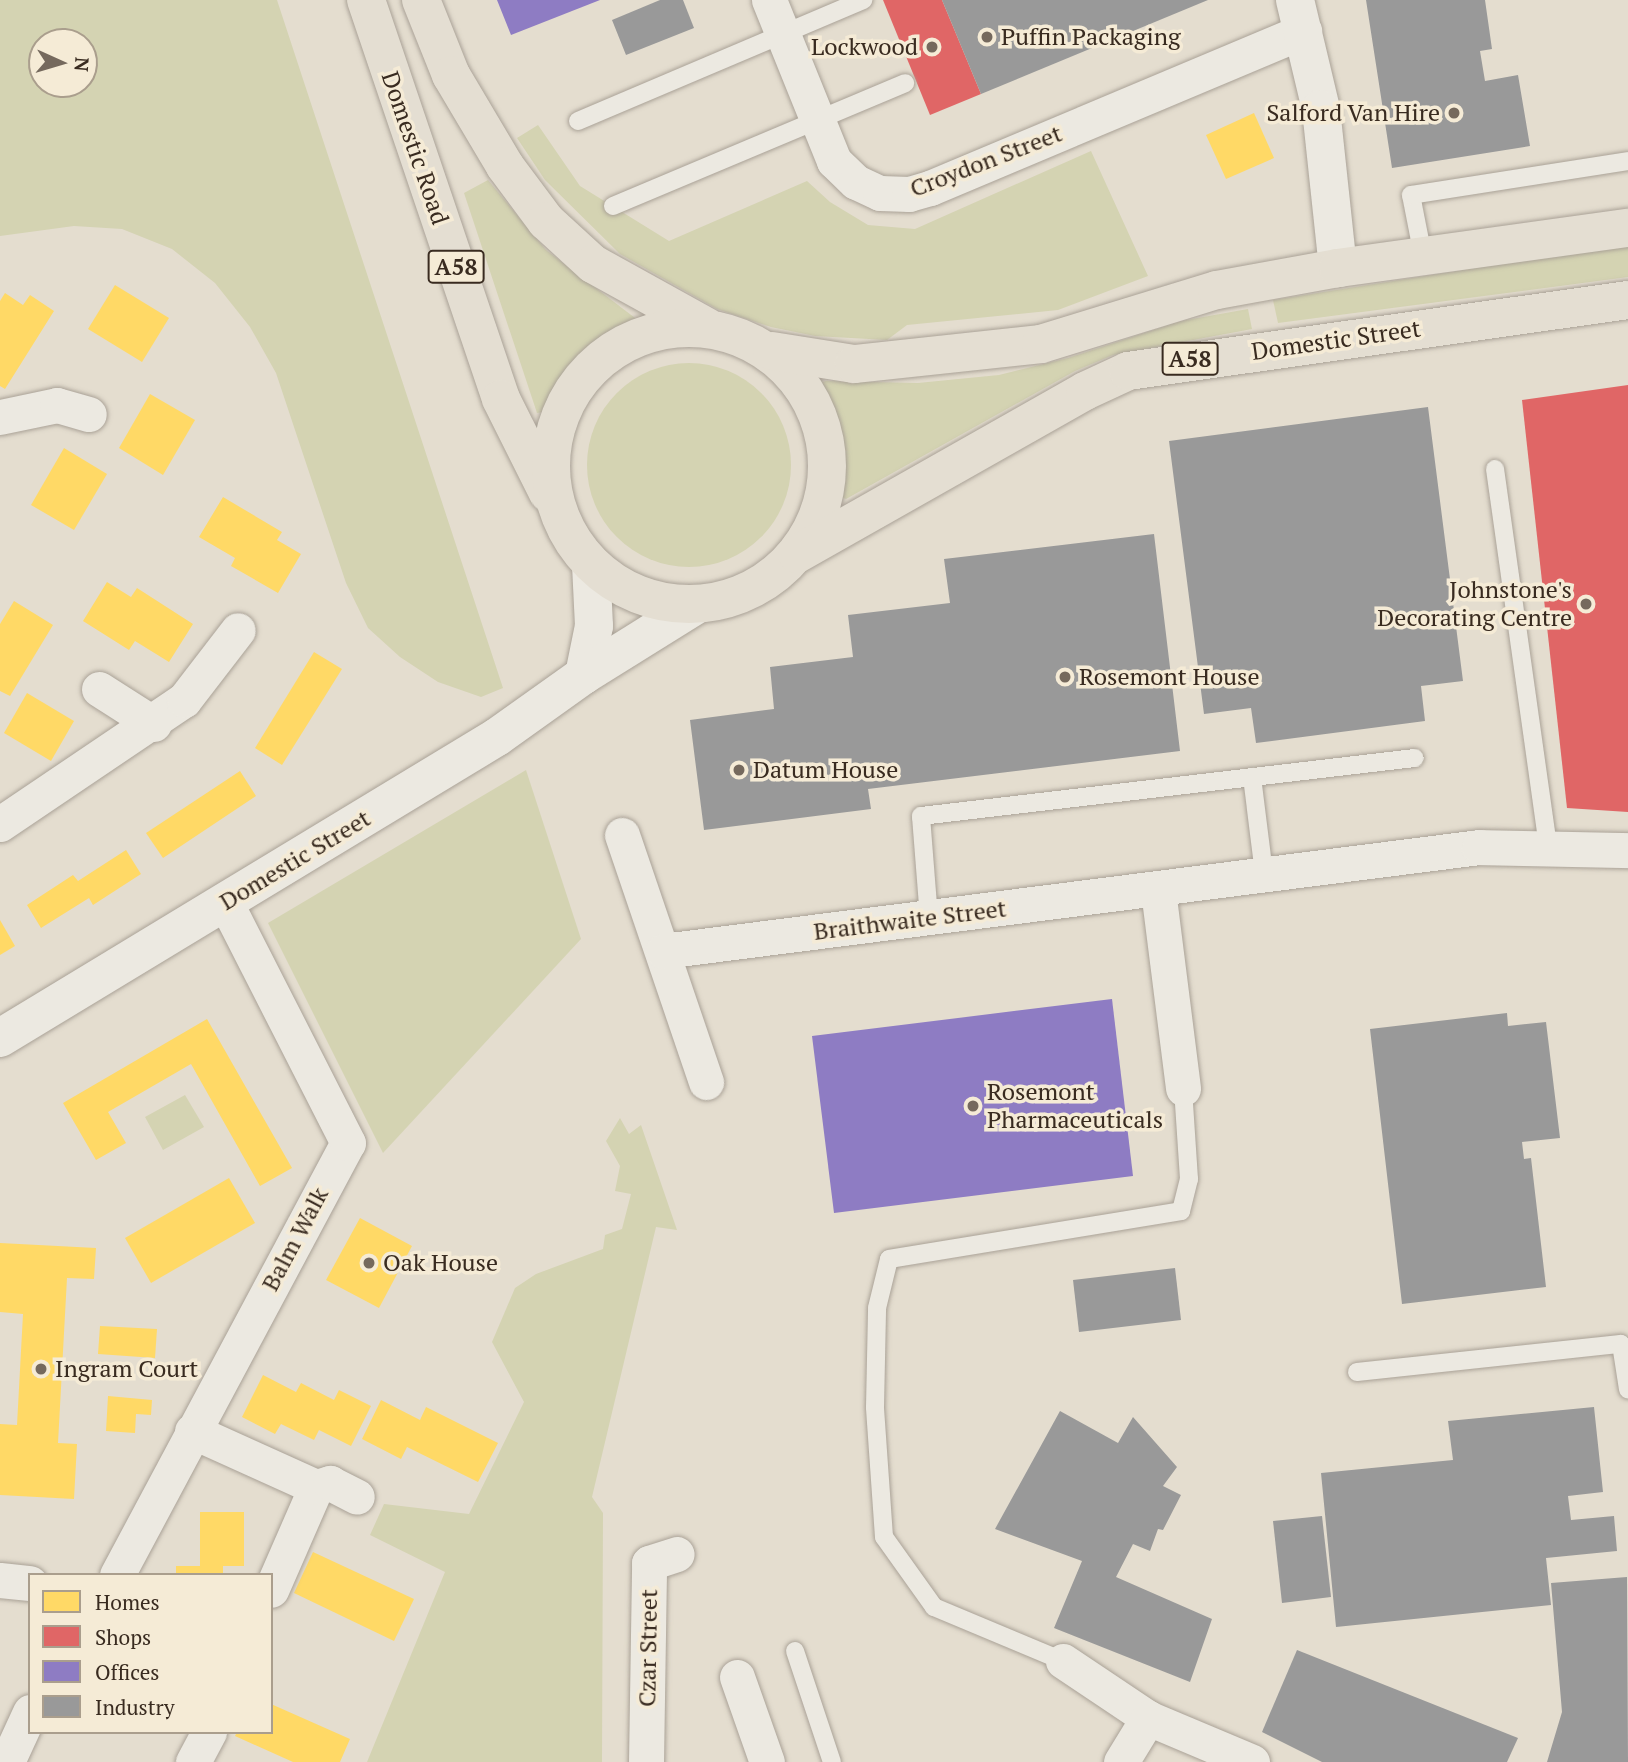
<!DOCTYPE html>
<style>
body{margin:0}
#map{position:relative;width:1628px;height:1762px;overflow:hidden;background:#e4ddcf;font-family:"PT Serif",serif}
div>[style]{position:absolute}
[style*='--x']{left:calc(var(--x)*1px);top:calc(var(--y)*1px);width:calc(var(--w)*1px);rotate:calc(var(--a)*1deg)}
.green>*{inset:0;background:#d4d3b2}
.round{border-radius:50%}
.homes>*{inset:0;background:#ffd966}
.shops>*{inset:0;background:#e06666}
.offices>*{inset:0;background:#8e7cc3}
.industry>*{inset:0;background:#999}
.roads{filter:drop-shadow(0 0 2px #aaa297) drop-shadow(0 0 2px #aaa297)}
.service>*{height:18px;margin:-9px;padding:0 9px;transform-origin:9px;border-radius:9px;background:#ece9e1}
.minor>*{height:35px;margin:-17.5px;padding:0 17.5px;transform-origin:17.5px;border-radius:17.5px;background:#ece9e1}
.tertiary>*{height:38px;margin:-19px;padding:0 19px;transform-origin:19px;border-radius:19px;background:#ece9e1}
.primary>*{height:38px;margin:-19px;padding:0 19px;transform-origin:19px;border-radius:19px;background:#e4ded2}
.primary>.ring{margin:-19px;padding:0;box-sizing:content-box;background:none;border:38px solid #e4ded2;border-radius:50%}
.dots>*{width:19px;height:19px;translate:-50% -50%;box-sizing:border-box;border:4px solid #f5ebd6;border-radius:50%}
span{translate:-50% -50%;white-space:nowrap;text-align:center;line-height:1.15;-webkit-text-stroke:7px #f5ebd6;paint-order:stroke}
.shield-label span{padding:2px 5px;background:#f5ebd6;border:2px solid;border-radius:5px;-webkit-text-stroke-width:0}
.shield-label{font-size:23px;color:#392b20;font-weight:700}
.poi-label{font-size:24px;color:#392b20}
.left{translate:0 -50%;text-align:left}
.right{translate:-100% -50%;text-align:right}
.street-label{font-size:24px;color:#392b20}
.legend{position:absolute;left:28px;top:1573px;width:245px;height:161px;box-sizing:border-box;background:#f5ebd6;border:2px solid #aa9e8d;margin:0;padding:9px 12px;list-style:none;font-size:21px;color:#392b20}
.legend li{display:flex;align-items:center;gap:14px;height:35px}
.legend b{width:35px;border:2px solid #aa9e8d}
.north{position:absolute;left:28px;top:28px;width:70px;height:70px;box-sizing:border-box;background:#f5ebd6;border:2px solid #aa9e8d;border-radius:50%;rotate:94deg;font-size:19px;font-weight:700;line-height:28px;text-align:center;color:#392b20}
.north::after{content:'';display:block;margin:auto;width:24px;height:32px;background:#75695d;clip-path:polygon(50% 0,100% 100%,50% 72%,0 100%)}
</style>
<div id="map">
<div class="green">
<div style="clip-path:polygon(evenodd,0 0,277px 0,503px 688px,481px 697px,438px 682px,400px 657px,368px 628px,346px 583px,276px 373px,250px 327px,215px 283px,172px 249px,122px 229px,74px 226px,0 236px,0 0,42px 42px,84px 42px,84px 84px,42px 84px,42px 42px)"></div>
<div style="clip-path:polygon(538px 125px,580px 186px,669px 241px,807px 181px,830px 202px,868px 225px,915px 229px,1091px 151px,1148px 276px,1058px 310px,907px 325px,887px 340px,815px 336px,771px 327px,717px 309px,620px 254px,545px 180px,517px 138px)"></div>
<div style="clip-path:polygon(488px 180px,546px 250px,639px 321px,584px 349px,553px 388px,543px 412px,537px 413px,464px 193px)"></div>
<div style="clip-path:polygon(1628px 244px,1628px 277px,1278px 323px,1273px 300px)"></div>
<div style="clip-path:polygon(1248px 309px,1252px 329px,1113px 355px,1075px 371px,846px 499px,841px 497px,844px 449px,840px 427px,822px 383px,825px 381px,918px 383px,999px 375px,1068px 358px,1181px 321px)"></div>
<div class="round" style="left:587px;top:363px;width:204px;height:204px"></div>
<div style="clip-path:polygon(526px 770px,581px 939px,383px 1153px,268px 923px)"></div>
<div style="clip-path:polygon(185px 1095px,204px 1127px,163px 1150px,145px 1117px)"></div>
<div style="clip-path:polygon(620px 1118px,629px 1134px,641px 1125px,677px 1230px,656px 1227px,592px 1497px,603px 1513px,602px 1762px,367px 1762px,445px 1572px,370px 1535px,384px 1504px,469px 1514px,524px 1402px,492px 1342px,515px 1288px,536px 1274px,603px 1249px,605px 1235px,622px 1229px,631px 1194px,615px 1191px,620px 1166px,606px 1141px)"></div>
</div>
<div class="homes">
<div style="clip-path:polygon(1254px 113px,1274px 158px,1226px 179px,1206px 135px)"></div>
<div style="clip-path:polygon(115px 285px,169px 318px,142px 362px,88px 329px)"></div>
<div style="clip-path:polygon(5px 293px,23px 305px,30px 295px,54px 311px,5px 389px,0 386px,0 301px)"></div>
<div style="clip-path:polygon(150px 394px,195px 420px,163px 475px,119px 448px)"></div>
<div style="clip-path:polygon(64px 448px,107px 474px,74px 530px,31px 505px)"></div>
<div style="clip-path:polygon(223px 497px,282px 532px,277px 540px,301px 554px,278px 593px,231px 566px,235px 558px,199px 537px)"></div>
<div style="clip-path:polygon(107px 582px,131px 597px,137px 588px,193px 624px,169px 662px,135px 641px,129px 650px,83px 621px)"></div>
<div style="clip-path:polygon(14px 601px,53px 625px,10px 696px,0 691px,0 624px)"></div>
<div style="clip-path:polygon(314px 652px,342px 669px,282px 765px,255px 748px)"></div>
<div style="clip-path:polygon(27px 693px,74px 721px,51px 761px,4px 733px)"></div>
<div style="clip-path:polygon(240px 771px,256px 796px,163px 858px,146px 833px)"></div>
<div style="clip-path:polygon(126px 850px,141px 874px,93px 905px,89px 898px,41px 928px,27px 905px,73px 875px,78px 881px)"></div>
<div style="clip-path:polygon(0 920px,15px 946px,0 955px)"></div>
<div style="clip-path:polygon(207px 1019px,292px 1168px,260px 1186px,191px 1064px,108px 1112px,126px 1143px,96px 1160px,63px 1103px)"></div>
<div style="clip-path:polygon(229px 1178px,255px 1223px,151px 1283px,125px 1238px)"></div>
<div style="clip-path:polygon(360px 1218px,412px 1246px,379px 1308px,326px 1280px)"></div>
<div style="clip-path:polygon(0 1243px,96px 1248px,94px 1279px,67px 1278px,58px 1443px,77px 1444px,74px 1499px,0 1495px,0 1424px,17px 1425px,23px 1314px,0 1312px)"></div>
<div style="clip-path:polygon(100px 1326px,157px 1329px,155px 1358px,98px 1354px)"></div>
<div style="clip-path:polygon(263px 1375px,296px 1392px,301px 1383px,334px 1400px,339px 1390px,371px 1406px,351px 1446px,319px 1430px,314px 1440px,281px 1424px,275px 1434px,242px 1417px)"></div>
<div style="clip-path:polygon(108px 1396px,152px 1400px,151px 1415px,136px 1414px,135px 1433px,106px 1431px)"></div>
<div style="clip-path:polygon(381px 1400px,420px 1420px,426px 1407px,498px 1443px,478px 1482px,407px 1447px,401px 1459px,362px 1439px)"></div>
<div style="clip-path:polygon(200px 1512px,244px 1512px,244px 1566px,223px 1566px,223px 1575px,176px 1575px,176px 1566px,200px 1566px)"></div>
<div style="clip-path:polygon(313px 1552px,414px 1599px,394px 1641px,294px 1593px)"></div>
<div style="clip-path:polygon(271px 1704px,350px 1739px,340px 1762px,293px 1762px,235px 1736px,237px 1732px,271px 1732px)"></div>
</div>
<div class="shops">
<div style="clip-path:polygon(883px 0,942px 0,981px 94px,930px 115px)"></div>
<div style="clip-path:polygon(1628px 385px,1628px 812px,1567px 808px,1522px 400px)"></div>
</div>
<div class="offices">
<div style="clip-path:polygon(497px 0,600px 0,511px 35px)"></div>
<div style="clip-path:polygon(1112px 999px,1133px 1176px,834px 1213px,812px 1036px)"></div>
</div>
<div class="industry">
<div style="clip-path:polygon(660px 0,683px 0,694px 28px,626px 55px,612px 20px)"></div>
<div style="clip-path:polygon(942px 0,1208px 0,981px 94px)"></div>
<div style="clip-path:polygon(1366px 0,1485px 0,1492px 49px,1480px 51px,1485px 81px,1518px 75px,1530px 146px,1392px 168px)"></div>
<div style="clip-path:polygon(1428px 407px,1463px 681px,1421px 686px,1425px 721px,1256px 743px,1251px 708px,1204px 714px,1169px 441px)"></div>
<div style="clip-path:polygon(1154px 534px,1180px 751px,868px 789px,871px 809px,704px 830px,690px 720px,774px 709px,770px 667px,853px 657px,848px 615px,950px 603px,944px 559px)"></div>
<div style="clip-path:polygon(1507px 1013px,1508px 1026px,1546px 1022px,1560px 1138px,1522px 1142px,1524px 1159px,1531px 1158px,1546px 1287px,1402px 1304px,1370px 1029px)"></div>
<div style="clip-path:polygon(1175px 1268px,1181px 1320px,1079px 1332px,1073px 1280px)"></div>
<div style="clip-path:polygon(1594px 1407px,1603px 1492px,1568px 1496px,1571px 1520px,1614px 1516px,1617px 1551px,1546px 1558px,1551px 1605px,1336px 1627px,1321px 1473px,1453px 1460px,1448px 1421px)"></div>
<div style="clip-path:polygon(1060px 1411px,1118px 1443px,1133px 1417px,1177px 1467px,1163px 1486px,1181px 1495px,1163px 1530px,1158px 1529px,1150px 1551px,1133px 1544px,1116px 1577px,1212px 1619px,1190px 1682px,1054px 1628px,1082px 1561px,995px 1529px)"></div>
<div style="clip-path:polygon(1322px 1516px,1331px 1597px,1282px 1603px,1273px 1521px)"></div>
<div style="clip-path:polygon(1627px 1577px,1628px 1762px,1547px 1762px,1562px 1712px,1551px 1583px)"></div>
<div style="clip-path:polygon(1297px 1650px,1518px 1738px,1507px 1762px,1322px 1762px,1262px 1732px)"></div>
</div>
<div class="roads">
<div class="service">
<div style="--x:578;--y:121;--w:310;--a:-23"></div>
<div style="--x:613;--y:206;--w:317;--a:-22.8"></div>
<div style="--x:1423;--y:256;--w:62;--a:-101.1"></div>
<div style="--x:1411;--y:195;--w:220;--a:-8.9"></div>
<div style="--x:1495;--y:469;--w:382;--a:82"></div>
<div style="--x:1252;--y:777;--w:98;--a:82.9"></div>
<div style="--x:929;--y:918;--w:102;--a:-94.5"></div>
<div style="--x:921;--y:816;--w:497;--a:-6.7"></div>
<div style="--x:1357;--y:1372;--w:265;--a:-6.1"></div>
<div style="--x:1621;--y:1344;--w:46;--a:81.2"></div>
<div style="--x:795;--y:1651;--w:117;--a:71.6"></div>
<div style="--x:1063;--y:1661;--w:140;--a:-157.3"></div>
<div style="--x:934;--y:1607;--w:86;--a:-125.5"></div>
<div style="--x:884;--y:1537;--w:130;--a:-94"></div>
<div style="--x:875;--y:1407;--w:99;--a:-88.8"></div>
<div style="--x:877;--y:1308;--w:50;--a:-76.2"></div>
<div style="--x:889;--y:1259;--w:296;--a:-9.3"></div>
<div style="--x:1181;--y:1211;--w:33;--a:-76"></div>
<div style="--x:1189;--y:1179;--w:91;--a:-93.8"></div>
</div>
<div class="minor">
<div style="--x:769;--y:0;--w:174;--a:68"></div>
<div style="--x:834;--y:161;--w:30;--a:44"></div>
<div style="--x:856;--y:182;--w:26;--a:25"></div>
<div style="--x:880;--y:193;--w:29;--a:2"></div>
<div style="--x:909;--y:194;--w:22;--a:-16"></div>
<div style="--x:930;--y:188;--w:406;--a:-22.8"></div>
<div style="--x:0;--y:417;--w:58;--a:-11.9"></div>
<div style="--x:57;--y:405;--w:33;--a:16"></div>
<div style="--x:99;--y:689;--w:65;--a:32.5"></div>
<div style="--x:0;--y:824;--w:222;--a:-34"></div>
<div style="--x:184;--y:700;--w:88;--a:-52.4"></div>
<div style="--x:622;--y:835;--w:261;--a:71.2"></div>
<div style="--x:1158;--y:890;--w:200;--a:82.8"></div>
<div style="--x:663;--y:951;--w:823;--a:-7.26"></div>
<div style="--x:1479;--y:847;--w:149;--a:1.2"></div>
<div style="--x:192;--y:1431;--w:136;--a:24.3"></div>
<div style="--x:316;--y:1487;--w:112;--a:113.6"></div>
<div style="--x:316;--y:1487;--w:15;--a:-16"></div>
<div style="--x:330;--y:1483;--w:30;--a:27"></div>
<div style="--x:117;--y:1575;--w:490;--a:-61.9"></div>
<div style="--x:348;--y:1143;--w:271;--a:-117"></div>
<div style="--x:0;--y:1580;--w:30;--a:6"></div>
<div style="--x:1063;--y:1661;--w:102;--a:33.8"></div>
<div style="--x:1148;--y:1718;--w:113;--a:22.9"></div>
<div style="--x:737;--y:1677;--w:90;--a:70.6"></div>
<div style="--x:7;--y:1762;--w:55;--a:-65.3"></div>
<div style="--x:193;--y:1762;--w:34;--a:-62"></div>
<div style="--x:646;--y:1762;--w:199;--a:-89.1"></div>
<div style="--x:649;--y:1563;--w:29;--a:-18"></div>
<div style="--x:1121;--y:1762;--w:52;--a:-58.5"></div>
</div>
<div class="tertiary">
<div style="--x:1295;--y:0;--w:112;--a:76.6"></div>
<div style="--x:1321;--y:109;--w:160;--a:83.9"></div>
<div style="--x:584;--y:675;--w:50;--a:-78.5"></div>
<div style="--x:594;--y:626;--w:62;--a:-92.8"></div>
<div style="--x:0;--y:1038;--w:581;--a:-31.2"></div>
<div style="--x:497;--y:737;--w:107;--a:-35.5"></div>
<div style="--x:584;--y:675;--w:132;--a:-32"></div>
</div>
<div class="primary">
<div style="--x:366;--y:0;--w:421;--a:71.3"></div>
<div style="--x:501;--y:399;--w:105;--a:63.4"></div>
<div style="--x:421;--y:0;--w:81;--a:68.2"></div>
<div style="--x:451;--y:75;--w:106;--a:59.3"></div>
<div style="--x:505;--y:166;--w:69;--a:53.3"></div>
<div style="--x:546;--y:221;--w:64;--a:42.5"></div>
<div style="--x:593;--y:264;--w:130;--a:28.9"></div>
<div class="ring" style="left:551px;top:328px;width:238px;height:238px"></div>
<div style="--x:772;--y:351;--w:83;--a:9"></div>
<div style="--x:854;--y:364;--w:188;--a:-6.1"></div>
<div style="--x:1041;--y:344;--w:184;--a:-17.1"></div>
<div style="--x:1217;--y:290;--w:123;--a:-10.3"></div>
<div style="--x:1338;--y:268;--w:293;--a:-7.9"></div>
<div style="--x:797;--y:554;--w:331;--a:-29.5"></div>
<div style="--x:1085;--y:391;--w:47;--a:-24.9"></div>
<div style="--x:1128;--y:371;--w:505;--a:-8.08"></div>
</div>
</div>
<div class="dots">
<div style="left:987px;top:37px;background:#75695d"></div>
<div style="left:932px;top:47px;background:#75695d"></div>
<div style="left:1454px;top:113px;background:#75695d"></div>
<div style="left:1586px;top:604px;background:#75695d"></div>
<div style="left:1065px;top:677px;background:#75695d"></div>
<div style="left:739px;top:770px;background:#75695d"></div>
<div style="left:973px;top:1106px;background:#75695d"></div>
<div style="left:369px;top:1263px;background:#75695d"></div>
<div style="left:41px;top:1369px;background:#75695d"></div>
</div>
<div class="shield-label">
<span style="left:456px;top:267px">A58</span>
<span style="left:1190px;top:359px">A58</span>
</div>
<div class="poi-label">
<span class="left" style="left:1001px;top:37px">Puffin Packaging</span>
<span class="right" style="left:918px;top:47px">Lockwood</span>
<span class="right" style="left:1440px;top:113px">Salford Van Hire</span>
<span class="right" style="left:1572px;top:604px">Johnstone's<br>Decorating Centre</span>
<span class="left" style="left:1079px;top:677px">Rosemont House</span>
<span class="left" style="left:753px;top:770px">Datum House</span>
<span class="left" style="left:987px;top:1106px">Rosemont<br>Pharmaceuticals</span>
<span class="left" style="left:383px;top:1263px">Oak House</span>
<span class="left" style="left:55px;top:1369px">Ingram Court</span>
</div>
<div class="street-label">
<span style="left:415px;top:148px;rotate:71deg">Domestic Road</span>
<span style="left:986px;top:161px;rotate:-21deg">Croydon Street</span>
<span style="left:1336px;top:340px;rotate:-8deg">Domestic Street</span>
<span style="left:295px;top:860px;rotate:-31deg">Domestic Street</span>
<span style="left:910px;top:920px;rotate:-7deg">Braithwaite Street</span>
<span style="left:295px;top:1239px;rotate:-62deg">Balm Walk</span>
<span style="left:648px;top:1648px;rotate:-89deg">Czar Street</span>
</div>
<ul class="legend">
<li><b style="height:19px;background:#ffd966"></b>Homes</li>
<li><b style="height:19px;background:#e06666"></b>Shops</li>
<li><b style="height:19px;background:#8e7cc3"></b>Offices</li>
<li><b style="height:19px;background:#999"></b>Industry</li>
</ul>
<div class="north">N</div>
</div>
